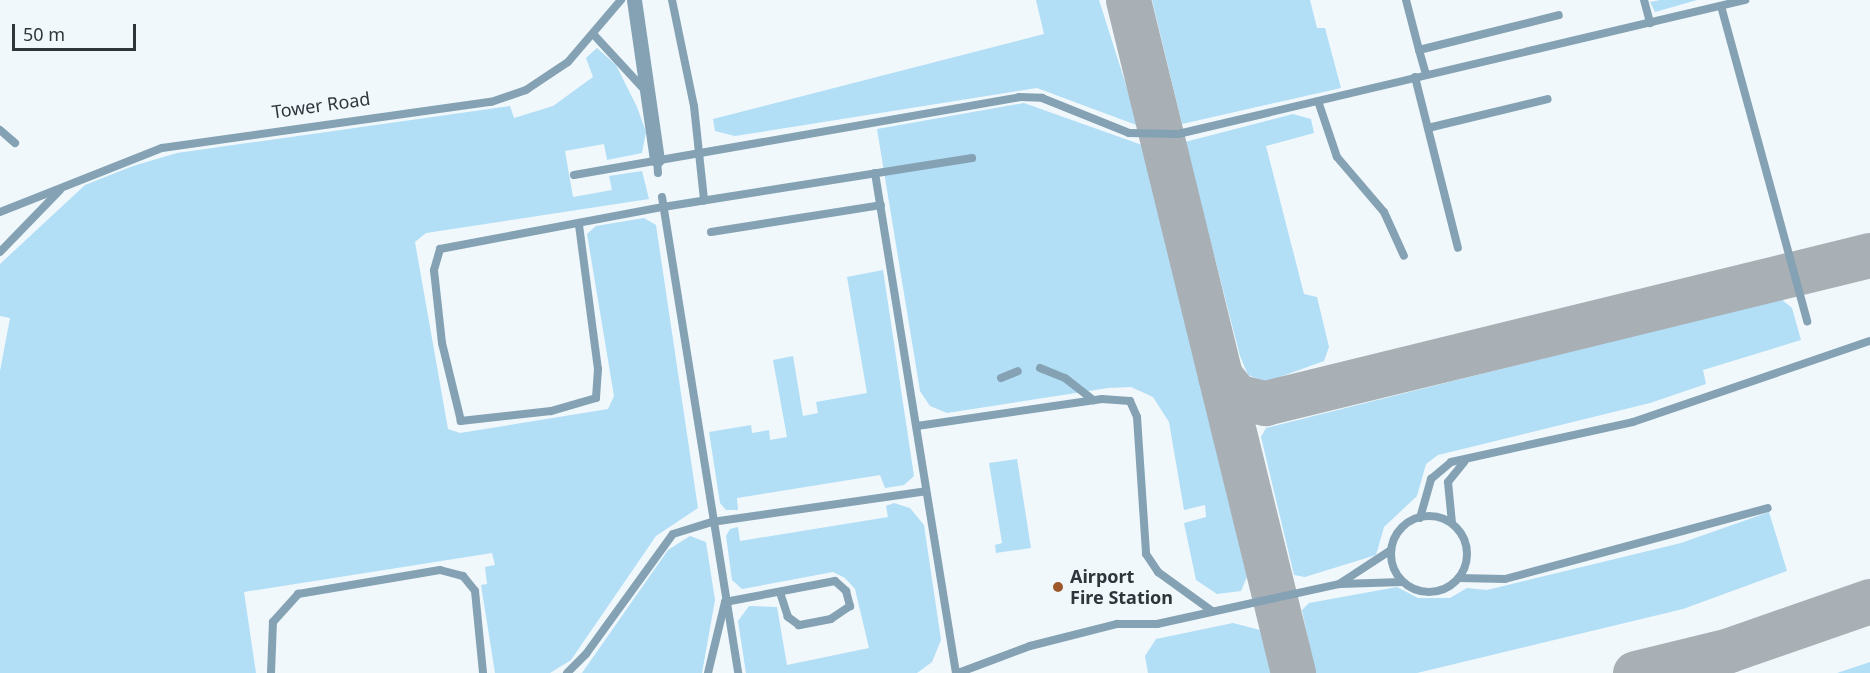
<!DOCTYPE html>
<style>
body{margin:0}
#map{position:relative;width:1870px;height:673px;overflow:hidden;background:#f0f8fc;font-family:"Noto Sans",sans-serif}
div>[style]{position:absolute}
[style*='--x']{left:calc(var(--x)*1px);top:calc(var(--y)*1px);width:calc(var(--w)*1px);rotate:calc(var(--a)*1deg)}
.green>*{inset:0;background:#b2def6}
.taxiway>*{height:45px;margin:-22.5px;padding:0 22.5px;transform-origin:22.5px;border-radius:22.5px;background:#a8b0b5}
.service>*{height:8px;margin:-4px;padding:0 4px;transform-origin:4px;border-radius:4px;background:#84a2b3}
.service>.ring{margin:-4px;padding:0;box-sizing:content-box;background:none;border:8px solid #84a2b3;border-radius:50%}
.minor>*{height:15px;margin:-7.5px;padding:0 7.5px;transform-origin:7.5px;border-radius:7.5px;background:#84a2b3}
.dots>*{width:16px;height:16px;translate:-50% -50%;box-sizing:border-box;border:3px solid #f0f8fc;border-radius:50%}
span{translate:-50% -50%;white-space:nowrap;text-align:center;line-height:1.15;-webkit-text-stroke:6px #f0f8fc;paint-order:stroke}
.street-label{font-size:18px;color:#2e363b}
.poi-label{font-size:18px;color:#2e363b;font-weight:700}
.left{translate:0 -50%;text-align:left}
.scale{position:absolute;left:12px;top:24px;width:124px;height:27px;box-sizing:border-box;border:3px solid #2e363b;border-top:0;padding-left:8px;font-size:18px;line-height:21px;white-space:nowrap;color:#2e363b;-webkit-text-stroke:4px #f0f8fc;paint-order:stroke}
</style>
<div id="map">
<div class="green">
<div style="clip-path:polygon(1036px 0,1099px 0,1139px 126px,1037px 88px,735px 136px,715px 131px,713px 119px,1044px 34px)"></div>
<div style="clip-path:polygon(1152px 0,1310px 0,1317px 28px,1325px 28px,1341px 88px,1182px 124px)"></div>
<div style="clip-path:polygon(1660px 0,1697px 0,1655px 12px,1650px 2px)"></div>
<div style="clip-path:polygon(597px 48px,616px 65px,637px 107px,646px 132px,642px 153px,607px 160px,604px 144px,565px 151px,573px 197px,612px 190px,609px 176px,642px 171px,649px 199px,426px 233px,415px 242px,448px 429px,460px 433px,608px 409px,614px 396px,587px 234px,596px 226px,644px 218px,656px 225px,698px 508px,656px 536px,571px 660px,550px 673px,495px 673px,481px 585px,487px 584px,485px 567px,495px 565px,492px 553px,244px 592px,256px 673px,0 673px,0 371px,10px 318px,0 316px,0 264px,85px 185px,133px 166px,177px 153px,510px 106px,514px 118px,553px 106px,593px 77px,586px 58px)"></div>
<div style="clip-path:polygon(1024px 103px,1142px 145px,1247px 577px,1241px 591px,1217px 594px,1196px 580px,1184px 523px,1206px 517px,1205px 505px,1184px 510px,1169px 422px,1153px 397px,1131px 387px,1108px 388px,947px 413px,930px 406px,920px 391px,877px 129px)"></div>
<div style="clip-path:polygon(1293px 114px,1311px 119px,1314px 133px,1266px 146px,1304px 294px,1317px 297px,1329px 347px,1324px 361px,1266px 382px,1248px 375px,1240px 356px,1185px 142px)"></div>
<div style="clip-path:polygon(883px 270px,914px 476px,904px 485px,885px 488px,880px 475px,737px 498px,738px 510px,726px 510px,720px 503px,709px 432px,751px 425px,752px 433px,769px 430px,770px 440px,787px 437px,773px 360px,793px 356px,803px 416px,818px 413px,816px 402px,867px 393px,847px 277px)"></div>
<div style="clip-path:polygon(1781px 299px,1792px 308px,1801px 340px,1703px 370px,1706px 384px,1650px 403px,1438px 455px,1426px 464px,1417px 496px,1384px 527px,1376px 555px,1305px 577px,1294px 575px,1261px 437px,1266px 428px)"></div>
<div style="clip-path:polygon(1017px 459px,1031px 548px,996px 553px,995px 545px,1002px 543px,989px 463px)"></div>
<div style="clip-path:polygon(894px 503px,910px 508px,924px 525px,941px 640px,932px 662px,917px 673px,746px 673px,738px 621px,749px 606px,777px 607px,787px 665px,869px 648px,855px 589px,845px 578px,833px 572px,742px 589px,732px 580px,726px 536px,730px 529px,738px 527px,740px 541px,888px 517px,886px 506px)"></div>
<div style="clip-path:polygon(1769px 512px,1787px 571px,1683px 609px,1417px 673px,1315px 673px,1302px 610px,1309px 603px,1397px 587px,1418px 598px,1450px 598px,1467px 588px,1487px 590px,1681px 543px)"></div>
<div style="clip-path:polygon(690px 536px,706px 542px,715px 600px,702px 673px,582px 673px,668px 550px)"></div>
<div style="clip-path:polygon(1233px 623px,1260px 630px,1271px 673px,1148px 673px,1145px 656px,1156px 639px)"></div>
<div style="clip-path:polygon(1870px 662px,1870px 673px,1837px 673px)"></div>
</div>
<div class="taxiway">
<div style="--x:1128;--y:0;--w:693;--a:76.22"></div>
<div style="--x:1220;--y:376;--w:26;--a:51"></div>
<div style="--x:1236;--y:396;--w:30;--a:14"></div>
<div style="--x:1265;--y:403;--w:623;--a:-13.75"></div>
<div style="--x:1635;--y:673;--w:97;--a:-13.7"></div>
<div style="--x:1729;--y:650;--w:149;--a:-19.2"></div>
</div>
<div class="service">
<div style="--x:672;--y:0;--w:108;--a:78.3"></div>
<div style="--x:694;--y:106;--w:95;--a:83.9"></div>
<div style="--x:1406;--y:0;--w:52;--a:75.4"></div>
<div style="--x:1419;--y:50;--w:144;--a:-14"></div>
<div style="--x:1644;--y:0;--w:24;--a:75"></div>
<div style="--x:1721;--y:6;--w:327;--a:74.7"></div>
<div style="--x:595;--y:36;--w:71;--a:47.3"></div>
<div style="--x:1419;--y:50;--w:25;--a:74"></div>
<div style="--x:1415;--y:77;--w:176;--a:75.9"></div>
<div style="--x:1318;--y:101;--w:59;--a:71.3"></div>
<div style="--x:1337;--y:157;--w:72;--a:49.5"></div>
<div style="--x:1384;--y:212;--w:48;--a:65.6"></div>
<div style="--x:1428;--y:128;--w:123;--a:-13.6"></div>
<div style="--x:0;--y:130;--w:20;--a:41"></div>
<div style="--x:657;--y:159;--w:14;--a:86"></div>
<div style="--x:875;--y:173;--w:507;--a:80.8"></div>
<div style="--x:574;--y:175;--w:452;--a:-9.9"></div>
<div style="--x:1019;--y:97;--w:23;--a:2"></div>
<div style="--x:1042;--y:98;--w:94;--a:21.9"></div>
<div style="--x:1129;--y:133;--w:49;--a:1.2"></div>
<div style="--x:1178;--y:134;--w:583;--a:-13.3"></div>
<div style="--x:662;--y:197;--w:482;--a:80.9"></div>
<div style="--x:0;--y:212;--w:174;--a:-21.6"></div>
<div style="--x:162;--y:148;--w:332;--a:-8"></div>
<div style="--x:491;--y:102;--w:37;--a:-19"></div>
<div style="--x:526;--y:90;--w:50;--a:-33.7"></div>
<div style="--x:568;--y:62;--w:82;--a:-49.5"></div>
<div style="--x:579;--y:225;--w:145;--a:82.5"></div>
<div style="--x:598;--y:369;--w:29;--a:94"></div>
<div style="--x:596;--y:398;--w:47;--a:163.9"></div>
<div style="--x:551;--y:411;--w:91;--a:173.7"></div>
<div style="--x:461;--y:421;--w:80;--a:-103.7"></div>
<div style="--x:442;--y:343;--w:73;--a:-96.3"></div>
<div style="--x:434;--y:270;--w:22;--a:-74"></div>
<div style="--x:440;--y:249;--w:227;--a:-10.7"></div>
<div style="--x:663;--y:207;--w:313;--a:-9"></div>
<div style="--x:711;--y:232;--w:172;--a:-9"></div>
<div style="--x:0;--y:252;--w:86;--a:-45.9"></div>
<div style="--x:1040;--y:368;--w:27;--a:22"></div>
<div style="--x:1065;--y:378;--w:36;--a:38"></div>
<div style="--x:1001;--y:378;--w:18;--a:-22"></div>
<div style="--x:917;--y:426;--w:187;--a:-8.3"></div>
<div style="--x:1102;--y:399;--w:28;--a:4"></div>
<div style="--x:1130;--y:401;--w:17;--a:66"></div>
<div style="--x:1137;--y:417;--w:137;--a:86.2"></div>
<div style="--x:1146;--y:554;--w:22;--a:56"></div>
<div style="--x:1158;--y:572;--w:67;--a:35.8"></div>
<div class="ring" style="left:1391px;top:516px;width:68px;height:68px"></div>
<div style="--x:1420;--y:518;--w:41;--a:-74.2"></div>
<div style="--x:1431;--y:479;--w:26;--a:-40"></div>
<div style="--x:1451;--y:462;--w:186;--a:-12.4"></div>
<div style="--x:1633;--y:422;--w:250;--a:-18.9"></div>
<div style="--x:1452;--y:523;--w:41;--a:-95.6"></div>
<div style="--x:1448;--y:482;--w:26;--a:-51"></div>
<div style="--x:1459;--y:578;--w:46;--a:1.2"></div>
<div style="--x:1505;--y:579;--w:272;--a:-15.1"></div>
<div style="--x:1340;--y:584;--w:62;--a:-1.8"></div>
<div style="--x:725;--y:602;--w:112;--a:-10.8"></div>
<div style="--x:835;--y:581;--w:15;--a:42"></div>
<div style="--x:846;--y:591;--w:16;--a:75"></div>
<div style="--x:850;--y:606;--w:23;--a:146"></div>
<div style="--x:831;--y:619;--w:33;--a:169"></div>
<div style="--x:799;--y:625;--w:14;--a:-144"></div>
<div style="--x:788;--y:617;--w:25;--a:-108"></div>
<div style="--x:271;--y:673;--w:51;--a:-87.8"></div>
<div style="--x:273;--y:622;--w:38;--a:-48"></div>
<div style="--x:298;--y:594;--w:144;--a:-9.6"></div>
<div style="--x:440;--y:570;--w:24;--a:15"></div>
<div style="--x:463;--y:576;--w:19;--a:51"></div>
<div style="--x:475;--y:591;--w:82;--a:84.4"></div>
<div style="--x:567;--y:673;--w:27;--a:-45"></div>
<div style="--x:586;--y:654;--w:148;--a:-54.1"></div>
<div style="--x:673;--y:534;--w:41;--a:-17.1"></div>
<div style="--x:712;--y:522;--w:216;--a:-8.2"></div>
<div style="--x:708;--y:673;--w:73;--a:-76.5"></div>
<div style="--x:958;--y:673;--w:77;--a:-20.6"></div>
<div style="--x:1030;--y:646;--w:90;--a:-14.2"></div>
<div style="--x:1117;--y:624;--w:40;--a:0"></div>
<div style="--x:1157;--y:624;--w:186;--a:-12.4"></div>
<div style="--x:1339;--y:584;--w:62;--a:-33.2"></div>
</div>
<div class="minor">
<div style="--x:634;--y:0;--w:161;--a:81.8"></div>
</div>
<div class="dots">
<div style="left:1058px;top:587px;background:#9c582a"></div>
</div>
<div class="street-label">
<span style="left:321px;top:105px;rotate:-8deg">Tower Road</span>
</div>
<div class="poi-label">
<span class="left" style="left:1070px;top:587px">Airport<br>Fire Station</span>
</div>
<div class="scale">50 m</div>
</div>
